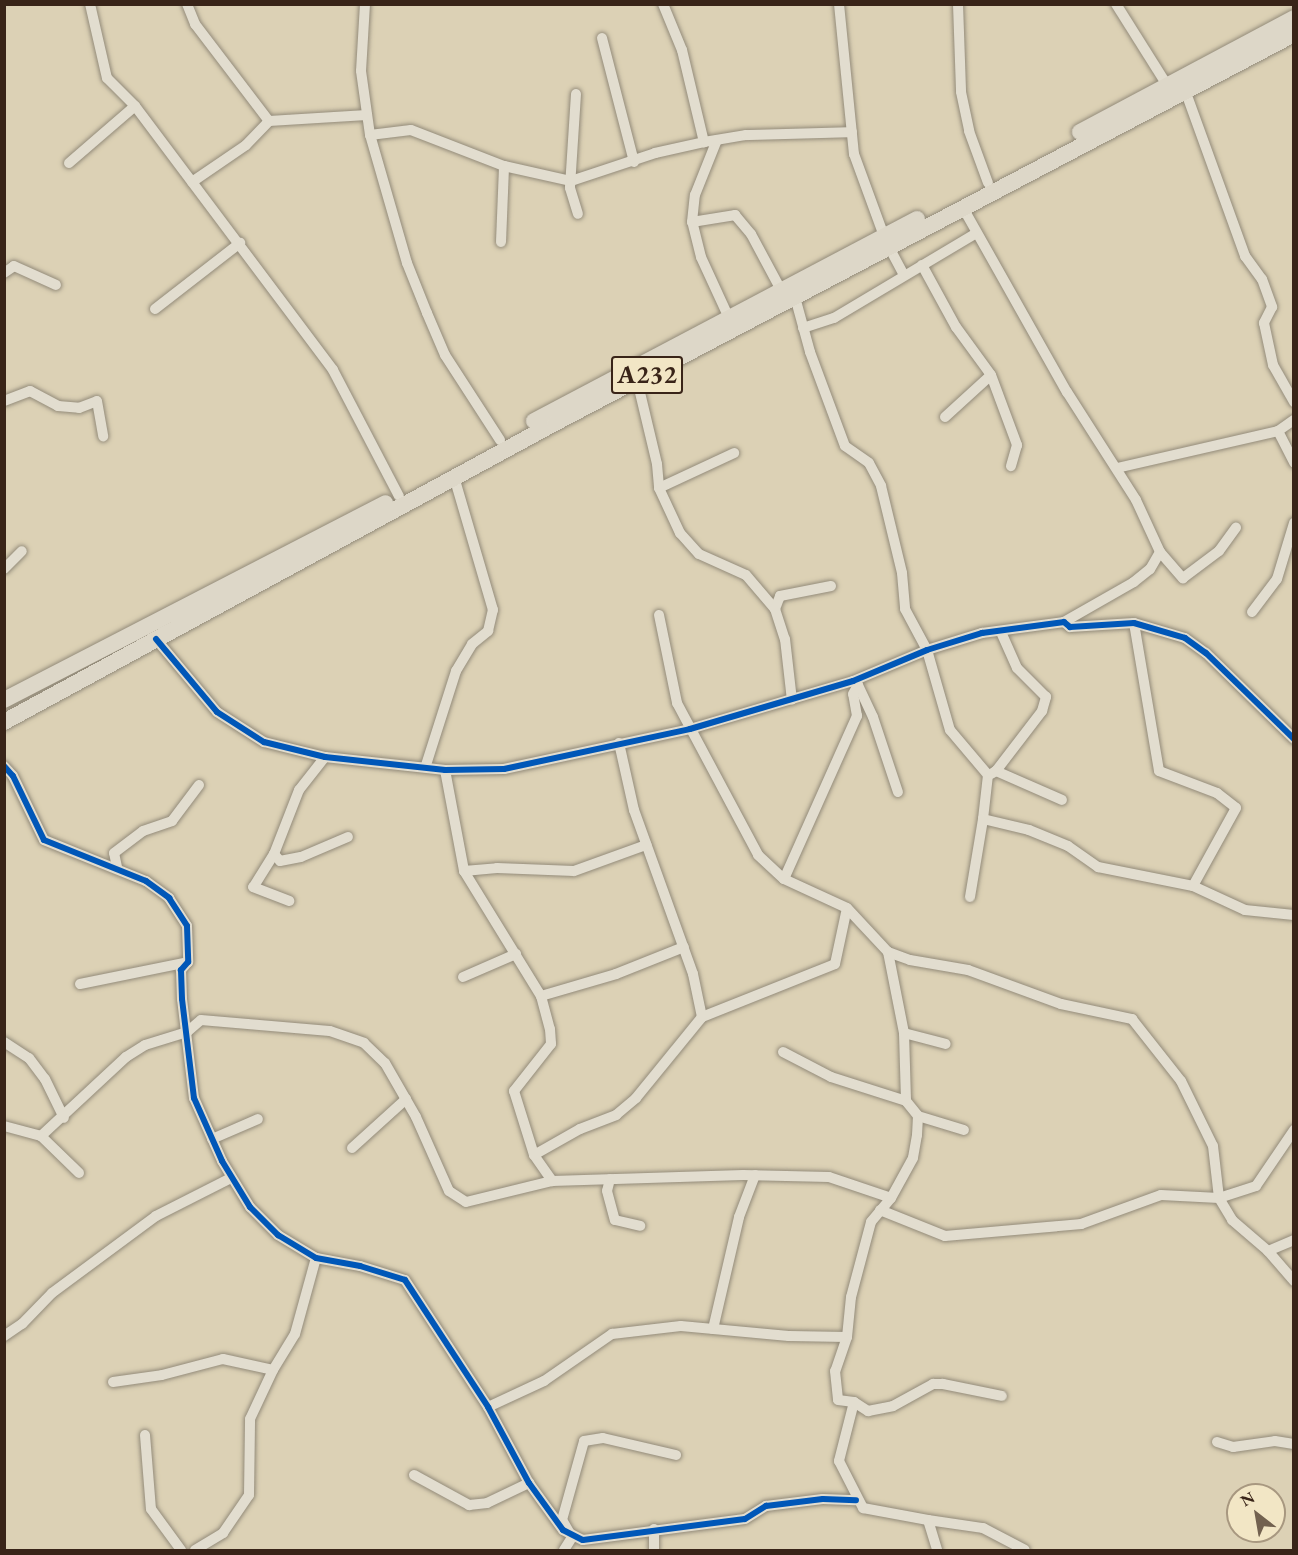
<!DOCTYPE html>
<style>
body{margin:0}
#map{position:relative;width:1298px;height:1555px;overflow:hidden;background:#dcd1b5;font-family:"EB Garamond",serif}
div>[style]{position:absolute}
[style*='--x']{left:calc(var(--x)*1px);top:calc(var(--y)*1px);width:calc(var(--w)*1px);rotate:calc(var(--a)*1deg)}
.roads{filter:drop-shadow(0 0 2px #938b7a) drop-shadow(0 0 2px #938b7a)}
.minor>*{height:10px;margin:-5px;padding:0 5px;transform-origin:5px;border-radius:5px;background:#e2ddcf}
.trunk>*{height:16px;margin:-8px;padding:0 8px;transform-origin:8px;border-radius:8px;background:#ddd7c8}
.cycleway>*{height:6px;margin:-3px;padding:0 3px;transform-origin:3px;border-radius:3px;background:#0057b8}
span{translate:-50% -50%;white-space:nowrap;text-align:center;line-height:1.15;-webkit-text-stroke:4.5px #f2e6c5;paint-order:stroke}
.shield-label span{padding:2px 4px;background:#f2e6c5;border:2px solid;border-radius:4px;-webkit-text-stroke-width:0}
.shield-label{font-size:26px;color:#392418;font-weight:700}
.frame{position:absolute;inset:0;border:6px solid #392418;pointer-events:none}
.north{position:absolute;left:1226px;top:1483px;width:60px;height:60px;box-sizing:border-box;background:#f2e6c5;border:2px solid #a89880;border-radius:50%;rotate:329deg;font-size:16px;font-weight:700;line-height:24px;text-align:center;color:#392418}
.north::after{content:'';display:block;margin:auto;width:21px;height:27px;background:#72614f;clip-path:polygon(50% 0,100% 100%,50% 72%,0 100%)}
</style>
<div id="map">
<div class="roads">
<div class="minor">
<div style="--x:90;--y:4;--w:76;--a:77.1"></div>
<div style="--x:107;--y:78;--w:40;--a:45"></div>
<div style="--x:135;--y:106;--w:330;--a:53.1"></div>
<div style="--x:333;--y:370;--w:142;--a:62.4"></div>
<div style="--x:187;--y:4;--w:22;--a:68"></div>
<div style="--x:195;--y:24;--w:122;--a:52.7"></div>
<div style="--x:365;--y:4;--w:67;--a:93.4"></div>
<div style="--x:361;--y:71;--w:65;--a:82"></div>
<div style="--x:663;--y:4;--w:50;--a:67.6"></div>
<div style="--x:682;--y:50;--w:95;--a:76.6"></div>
<div style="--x:839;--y:4;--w:151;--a:84.3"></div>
<div style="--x:854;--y:154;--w:87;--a:69.9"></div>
<div style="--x:958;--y:4;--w:88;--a:88"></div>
<div style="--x:961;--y:92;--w:40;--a:78"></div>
<div style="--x:969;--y:131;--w:55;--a:69.9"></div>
<div style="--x:1116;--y:4;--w:96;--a:57.8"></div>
<div style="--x:602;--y:38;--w:128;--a:75.5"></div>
<div style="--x:1185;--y:90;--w:177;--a:70.1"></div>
<div style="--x:1245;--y:256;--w:29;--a:54"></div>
<div style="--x:1262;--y:279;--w:30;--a:70"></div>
<div style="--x:1272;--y:307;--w:18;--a:117"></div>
<div style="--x:1264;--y:323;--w:43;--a:77.9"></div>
<div style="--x:1273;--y:365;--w:43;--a:60.4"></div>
<div style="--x:576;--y:94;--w:94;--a:93.7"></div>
<div style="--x:570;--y:188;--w:27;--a:73"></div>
<div style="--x:69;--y:163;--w:87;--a:-40.8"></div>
<div style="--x:192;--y:182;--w:65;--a:-34.4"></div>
<div style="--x:246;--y:145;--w:33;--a:-46"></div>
<div style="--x:269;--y:121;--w:98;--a:-3.5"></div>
<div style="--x:962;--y:206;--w:214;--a:60.6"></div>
<div style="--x:1067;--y:392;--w:128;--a:57.4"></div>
<div style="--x:1136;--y:500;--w:57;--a:65.2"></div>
<div style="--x:1160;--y:552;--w:20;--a:120"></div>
<div style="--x:1150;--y:569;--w:21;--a:141"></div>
<div style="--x:1134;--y:582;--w:81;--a:150.3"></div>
<div style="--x:692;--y:222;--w:27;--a:-84"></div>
<div style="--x:695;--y:195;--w:59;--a:-68.2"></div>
<div style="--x:501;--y:242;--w:76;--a:-87.7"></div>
<div style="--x:889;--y:247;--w:32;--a:62"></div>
<div style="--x:922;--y:265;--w:71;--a:61.3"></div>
<div style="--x:956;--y:327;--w:59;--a:53.9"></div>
<div style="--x:991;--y:375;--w:75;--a:69.6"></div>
<div style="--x:1017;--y:445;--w:22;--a:106"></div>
<div style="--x:4;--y:273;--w:12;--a:-35"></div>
<div style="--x:14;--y:266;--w:46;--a:24.3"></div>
<div style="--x:795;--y:297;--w:57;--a:74.7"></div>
<div style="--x:810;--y:352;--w:100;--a:69.6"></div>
<div style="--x:845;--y:446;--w:29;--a:35"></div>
<div style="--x:869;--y:463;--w:26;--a:62"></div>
<div style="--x:881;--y:486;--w:89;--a:76.4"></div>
<div style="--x:902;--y:573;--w:36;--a:85"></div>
<div style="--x:905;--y:609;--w:47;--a:61.8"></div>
<div style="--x:927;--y:650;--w:83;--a:74"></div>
<div style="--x:950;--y:730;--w:59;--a:49.8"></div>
<div style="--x:988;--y:775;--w:44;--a:96.5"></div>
<div style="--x:983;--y:819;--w:47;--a:13.4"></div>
<div style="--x:1029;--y:830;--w:42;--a:22.3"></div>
<div style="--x:1068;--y:846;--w:37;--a:35"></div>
<div style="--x:1098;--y:867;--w:97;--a:11.3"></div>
<div style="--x:1193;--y:886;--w:57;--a:24.8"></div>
<div style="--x:1245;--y:910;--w:49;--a:5.8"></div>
<div style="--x:155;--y:309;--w:108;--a:-37.8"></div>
<div style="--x:729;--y:318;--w:67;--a:-114.7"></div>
<div style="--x:701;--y:257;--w:36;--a:-104"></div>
<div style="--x:692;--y:222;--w:44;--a:-9.2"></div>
<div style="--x:735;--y:215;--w:25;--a:50"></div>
<div style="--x:751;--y:234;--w:64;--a:61.8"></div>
<div style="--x:803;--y:328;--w:33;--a:-18"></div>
<div style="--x:834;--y:318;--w:164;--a:-30.8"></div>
<div style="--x:637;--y:380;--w:86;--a:76.6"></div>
<div style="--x:657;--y:464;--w:24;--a:85"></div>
<div style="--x:659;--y:488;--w:50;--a:65"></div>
<div style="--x:680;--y:533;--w:28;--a:48"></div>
<div style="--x:699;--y:554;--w:51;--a:24.1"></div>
<div style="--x:746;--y:575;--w:45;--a:49.5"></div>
<div style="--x:775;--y:609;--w:32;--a:72"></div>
<div style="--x:785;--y:639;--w:61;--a:83.5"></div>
<div style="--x:4;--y:401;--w:28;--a:-21"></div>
<div style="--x:30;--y:391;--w:32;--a:28"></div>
<div style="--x:58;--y:406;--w:21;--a:5"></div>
<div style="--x:79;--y:408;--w:19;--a:-21"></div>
<div style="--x:97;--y:401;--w:36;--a:80"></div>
<div style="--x:945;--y:417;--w:62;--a:-42.4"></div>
<div style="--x:1278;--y:431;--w:36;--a:63"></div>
<div style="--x:500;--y:440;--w:101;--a:-122.9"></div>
<div style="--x:445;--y:355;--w:46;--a:-113.2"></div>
<div style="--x:427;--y:313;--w:54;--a:-111.8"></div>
<div style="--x:407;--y:263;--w:133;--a:-106.1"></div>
<div style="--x:370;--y:135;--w:41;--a:-7"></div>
<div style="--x:411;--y:130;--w:100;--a:21.2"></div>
<div style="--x:504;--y:166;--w:69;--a:12.6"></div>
<div style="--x:571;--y:181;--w:89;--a:-18.4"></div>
<div style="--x:655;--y:153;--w:50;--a:-12.7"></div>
<div style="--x:704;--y:142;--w:43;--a:-9.5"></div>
<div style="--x:746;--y:135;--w:106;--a:-1.6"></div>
<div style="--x:1117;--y:468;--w:165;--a:-12.9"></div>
<div style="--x:1278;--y:431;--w:19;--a:-35"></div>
<div style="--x:659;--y:488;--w:83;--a:-25"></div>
<div style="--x:1160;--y:552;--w:35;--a:49"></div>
<div style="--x:1183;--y:578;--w:45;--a:-36.9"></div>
<div style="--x:1219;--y:551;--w:29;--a:-54"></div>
<div style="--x:4;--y:569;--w:25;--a:-45"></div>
<div style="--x:775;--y:609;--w:14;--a:-69"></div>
<div style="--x:780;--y:596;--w:52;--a:-11.1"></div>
<div style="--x:1252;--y:612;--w:41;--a:-52.9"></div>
<div style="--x:1277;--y:579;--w:59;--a:-73.1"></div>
<div style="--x:659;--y:615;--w:90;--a:78.4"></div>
<div style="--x:677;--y:703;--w:172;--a:61.9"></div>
<div style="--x:758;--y:855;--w:35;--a:43"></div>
<div style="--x:784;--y:879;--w:69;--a:24.7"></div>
<div style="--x:847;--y:908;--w:60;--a:47"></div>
<div style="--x:888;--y:952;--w:23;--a:20"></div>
<div style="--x:910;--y:960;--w:59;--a:9.8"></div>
<div style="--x:968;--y:970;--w:99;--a:20.1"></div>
<div style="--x:1061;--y:1004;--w:73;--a:11.9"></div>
<div style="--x:1132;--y:1019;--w:79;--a:51.7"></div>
<div style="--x:1181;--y:1081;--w:72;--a:63.8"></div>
<div style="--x:1213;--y:1146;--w:52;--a:83.4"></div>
<div style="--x:1219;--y:1198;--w:26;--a:59"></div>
<div style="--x:1232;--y:1220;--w:48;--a:40.7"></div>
<div style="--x:1268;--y:1251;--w:40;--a:49"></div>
<div style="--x:1134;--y:623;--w:150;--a:80.4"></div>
<div style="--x:1159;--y:771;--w:62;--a:20.8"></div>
<div style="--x:1217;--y:793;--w:24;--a:38"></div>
<div style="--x:1236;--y:808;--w:89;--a:118.9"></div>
<div style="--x:156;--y:639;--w:95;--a:50.1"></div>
<div style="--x:217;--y:712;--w:56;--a:32.6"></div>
<div style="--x:264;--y:742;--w:63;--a:13.8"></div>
<div style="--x:325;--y:757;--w:121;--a:6.2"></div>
<div style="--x:445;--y:770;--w:59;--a:-1"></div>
<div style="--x:504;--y:769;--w:190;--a:-12.1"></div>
<div style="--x:690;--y:729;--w:170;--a:-16.4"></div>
<div style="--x:853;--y:681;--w:80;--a:-22.7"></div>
<div style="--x:927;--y:650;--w:58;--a:-17.2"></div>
<div style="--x:982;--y:633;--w:83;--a:-7.6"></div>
<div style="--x:1064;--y:622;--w:8;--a:40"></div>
<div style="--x:1070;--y:627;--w:64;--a:-3.6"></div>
<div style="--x:1134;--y:623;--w:53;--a:16.4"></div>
<div style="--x:1185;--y:638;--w:26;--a:36"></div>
<div style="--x:1206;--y:653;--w:123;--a:44.3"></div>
<div style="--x:858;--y:685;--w:35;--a:65"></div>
<div style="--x:873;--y:717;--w:79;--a:71.6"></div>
<div style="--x:619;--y:743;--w:69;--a:77.4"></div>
<div style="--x:634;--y:810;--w:174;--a:70.2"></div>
<div style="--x:693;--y:974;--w:44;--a:78.2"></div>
<div style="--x:325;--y:757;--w:42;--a:128.2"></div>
<div style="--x:299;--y:790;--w:69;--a:111.3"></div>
<div style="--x:274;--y:854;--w:9;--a:49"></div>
<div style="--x:280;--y:861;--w:21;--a:-11"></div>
<div style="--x:301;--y:857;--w:51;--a:-23.1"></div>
<div style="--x:426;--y:765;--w:99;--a:-72.3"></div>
<div style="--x:456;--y:671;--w:31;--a:-59"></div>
<div style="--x:472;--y:644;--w:21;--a:-39"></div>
<div style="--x:488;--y:631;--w:22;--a:-77"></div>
<div style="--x:493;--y:610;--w:139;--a:-106.3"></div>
<div style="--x:4;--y:766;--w:13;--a:48"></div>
<div style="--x:13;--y:776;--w:71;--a:64.2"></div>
<div style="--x:44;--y:840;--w:110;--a:21.9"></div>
<div style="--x:146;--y:881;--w:29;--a:36"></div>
<div style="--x:169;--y:898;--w:33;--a:57"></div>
<div style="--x:187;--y:926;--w:36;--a:88"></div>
<div style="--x:188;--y:962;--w:11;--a:131"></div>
<div style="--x:181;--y:970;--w:29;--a:88"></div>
<div style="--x:182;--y:999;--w:100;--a:83.1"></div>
<div style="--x:194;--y:1098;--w:69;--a:66"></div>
<div style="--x:222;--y:1161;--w:54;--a:58.7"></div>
<div style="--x:250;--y:1207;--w:40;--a:45"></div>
<div style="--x:278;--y:1235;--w:44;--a:31.2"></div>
<div style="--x:316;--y:1258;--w:45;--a:10.3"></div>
<div style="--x:360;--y:1266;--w:47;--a:17.3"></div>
<div style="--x:405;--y:1280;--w:152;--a:56.8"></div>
<div style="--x:488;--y:1407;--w:86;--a:61.7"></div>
<div style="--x:529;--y:1483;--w:58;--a:54.1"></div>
<div style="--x:563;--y:1530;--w:22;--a:27"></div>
<div style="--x:583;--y:1540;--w:163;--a:-7.4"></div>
<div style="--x:745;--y:1519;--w:25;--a:-32"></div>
<div style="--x:766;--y:1506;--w:57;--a:-7"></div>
<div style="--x:823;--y:1499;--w:33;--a:2"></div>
<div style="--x:445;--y:770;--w:103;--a:79.3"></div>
<div style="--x:464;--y:871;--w:147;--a:58.4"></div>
<div style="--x:541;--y:996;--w:34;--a:75"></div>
<div style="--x:550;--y:1029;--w:15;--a:86"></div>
<div style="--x:551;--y:1044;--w:60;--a:128.2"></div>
<div style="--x:514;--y:1091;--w:67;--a:72.6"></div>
<div style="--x:534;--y:1155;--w:32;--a:55"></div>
<div style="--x:996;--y:771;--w:76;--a:-52.5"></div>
<div style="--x:1042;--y:711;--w:15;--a:-74"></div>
<div style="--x:1046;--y:697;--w:41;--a:-135"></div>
<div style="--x:1017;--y:668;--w:39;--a:-114"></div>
<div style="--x:991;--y:774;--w:6;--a:-31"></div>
<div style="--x:996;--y:771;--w:72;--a:23.7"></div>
<div style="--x:274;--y:854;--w:39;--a:122"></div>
<div style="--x:253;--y:887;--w:39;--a:21"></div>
<div style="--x:117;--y:867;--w:14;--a:-102"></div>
<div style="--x:114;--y:853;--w:36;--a:-37"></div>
<div style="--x:143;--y:831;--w:31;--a:-19"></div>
<div style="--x:172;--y:821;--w:45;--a:-53.1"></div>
<div style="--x:464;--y:871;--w:33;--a:-5"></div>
<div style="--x:497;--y:868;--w:77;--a:2.2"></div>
<div style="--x:574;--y:871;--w:77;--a:-19.9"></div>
<div style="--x:784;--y:879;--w:179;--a:-65.9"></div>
<div style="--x:857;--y:716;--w:22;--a:-100"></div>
<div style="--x:853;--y:694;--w:10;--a:-61"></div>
<div style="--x:858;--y:685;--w:6;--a:-141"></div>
<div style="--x:970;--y:897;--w:79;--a:-80.5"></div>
<div style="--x:888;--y:952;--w:83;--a:78.8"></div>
<div style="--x:904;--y:1033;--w:68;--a:88.3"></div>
<div style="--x:906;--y:1101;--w:19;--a:51"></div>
<div style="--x:918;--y:1116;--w:19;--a:93"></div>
<div style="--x:917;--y:1135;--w:23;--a:100"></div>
<div style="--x:913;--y:1158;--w:46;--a:118.8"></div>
<div style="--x:891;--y:1198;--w:31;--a:130"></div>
<div style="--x:871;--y:1222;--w:78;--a:104.9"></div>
<div style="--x:851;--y:1297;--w:40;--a:95.7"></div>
<div style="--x:847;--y:1337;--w:36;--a:109"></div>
<div style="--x:835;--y:1371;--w:29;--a:84"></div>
<div style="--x:838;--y:1400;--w:16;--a:7"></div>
<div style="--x:854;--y:1402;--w:61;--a:104.3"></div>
<div style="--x:839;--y:1461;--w:53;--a:62.9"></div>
<div style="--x:863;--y:1508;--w:66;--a:10.5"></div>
<div style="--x:928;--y:1520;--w:31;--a:73"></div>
<div style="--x:463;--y:977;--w:58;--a:-23.5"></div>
<div style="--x:80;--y:984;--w:110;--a:-11.5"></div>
<div style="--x:541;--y:996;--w:78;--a:-16.3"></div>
<div style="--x:616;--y:974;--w:73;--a:-21.7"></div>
<div style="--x:904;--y:1033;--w:43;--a:14.7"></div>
<div style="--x:4;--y:1042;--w:30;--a:33"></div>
<div style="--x:29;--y:1058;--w:26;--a:53"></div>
<div style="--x:45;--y:1079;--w:43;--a:64"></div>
<div style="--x:783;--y:1052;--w:54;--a:27.5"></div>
<div style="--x:831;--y:1077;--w:79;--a:17.7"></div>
<div style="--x:918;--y:1116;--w:48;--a:16.9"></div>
<div style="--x:4;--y:1126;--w:38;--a:15"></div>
<div style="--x:41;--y:1136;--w:116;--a:-42.9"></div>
<div style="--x:126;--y:1057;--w:22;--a:-32"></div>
<div style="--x:145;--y:1045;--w:44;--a:-17.2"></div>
<div style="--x:187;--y:1032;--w:18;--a:-41"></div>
<div style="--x:201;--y:1020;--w:129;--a:4.9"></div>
<div style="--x:330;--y:1031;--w:36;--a:19"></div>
<div style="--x:364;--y:1043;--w:29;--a:44"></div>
<div style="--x:385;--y:1063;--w:62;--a:60.1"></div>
<div style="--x:416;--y:1117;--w:81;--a:66"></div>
<div style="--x:449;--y:1191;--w:20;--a:33"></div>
<div style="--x:466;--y:1202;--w:89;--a:-13.7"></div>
<div style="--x:552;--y:1181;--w:191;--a:-1.8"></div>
<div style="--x:743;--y:1175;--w:86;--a:1.3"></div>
<div style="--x:829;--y:1177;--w:65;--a:18.7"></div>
<div style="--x:41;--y:1136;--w:53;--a:44.2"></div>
<div style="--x:212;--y:1139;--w:50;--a:-23.5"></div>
<div style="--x:352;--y:1148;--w:73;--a:-42.2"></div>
<div style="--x:534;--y:1155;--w:53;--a:-29.5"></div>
<div style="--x:580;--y:1129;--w:39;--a:-21"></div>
<div style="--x:616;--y:1115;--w:26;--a:-40"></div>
<div style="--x:636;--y:1098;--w:104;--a:-50.8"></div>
<div style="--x:702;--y:1017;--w:143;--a:-21.7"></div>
<div style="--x:835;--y:964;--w:57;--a:-77.9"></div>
<div style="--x:610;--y:1179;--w:12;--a:104"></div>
<div style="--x:607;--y:1191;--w:30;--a:75"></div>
<div style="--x:615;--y:1220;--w:26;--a:13"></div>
<div style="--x:880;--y:1210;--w:70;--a:21.8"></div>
<div style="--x:945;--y:1236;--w:137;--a:-5"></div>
<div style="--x:1081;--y:1224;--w:85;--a:-19.9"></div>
<div style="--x:1161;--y:1195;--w:58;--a:3"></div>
<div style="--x:1219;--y:1198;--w:39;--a:-18"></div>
<div style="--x:1256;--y:1186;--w:68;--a:-55.8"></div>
<div style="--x:1268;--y:1251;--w:28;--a:-23"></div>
<div style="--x:713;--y:1329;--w:115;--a:-76.9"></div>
<div style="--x:739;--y:1217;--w:45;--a:-69.1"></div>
<div style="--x:4;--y:1336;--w:22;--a:-34"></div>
<div style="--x:22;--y:1324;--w:43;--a:-45.9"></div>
<div style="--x:52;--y:1293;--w:129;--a:-36.5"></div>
<div style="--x:156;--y:1216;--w:84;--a:-26.9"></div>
<div style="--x:113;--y:1382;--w:49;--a:-8.1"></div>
<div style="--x:162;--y:1375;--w:63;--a:-14.7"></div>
<div style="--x:223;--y:1359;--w:51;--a:12.4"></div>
<div style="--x:854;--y:1402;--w:17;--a:33"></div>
<div style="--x:868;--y:1411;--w:25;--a:-11"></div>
<div style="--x:893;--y:1406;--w:46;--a:-28.8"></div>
<div style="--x:933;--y:1384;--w:10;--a:0"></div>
<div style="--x:943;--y:1384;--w:60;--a:11.5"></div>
<div style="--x:488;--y:1407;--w:62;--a:-24.9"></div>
<div style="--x:544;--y:1381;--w:83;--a:-34.7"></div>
<div style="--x:612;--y:1334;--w:69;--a:-6.6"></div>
<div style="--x:681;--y:1326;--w:108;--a:5.3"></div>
<div style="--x:789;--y:1336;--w:58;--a:1"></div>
<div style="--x:145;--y:1435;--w:74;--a:85.4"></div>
<div style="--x:151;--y:1509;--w:51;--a:53.8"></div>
<div style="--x:1217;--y:1442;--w:17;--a:17"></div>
<div style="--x:1233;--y:1447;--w:42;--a:-8.1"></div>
<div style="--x:1275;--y:1441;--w:19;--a:9"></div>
<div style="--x:414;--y:1475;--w:63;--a:28.6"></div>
<div style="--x:469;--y:1505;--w:18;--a:-6"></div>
<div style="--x:487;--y:1503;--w:47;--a:-25.5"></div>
<div style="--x:928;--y:1520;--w:56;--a:8.3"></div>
<div style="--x:983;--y:1528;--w:47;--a:27.6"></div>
<div style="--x:195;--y:1550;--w:33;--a:-31"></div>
<div style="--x:223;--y:1533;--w:46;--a:-55.6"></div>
<div style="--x:249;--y:1495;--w:76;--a:-89.2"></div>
<div style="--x:250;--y:1419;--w:54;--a:-64.9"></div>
<div style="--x:273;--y:1370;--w:42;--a:-58.6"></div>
<div style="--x:295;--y:1334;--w:79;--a:-74.6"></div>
<div style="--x:564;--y:1550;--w:15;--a:-58"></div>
<div style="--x:572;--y:1537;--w:20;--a:-120"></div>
<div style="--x:562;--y:1520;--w:82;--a:-74.4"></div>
<div style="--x:584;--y:1441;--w:19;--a:-9"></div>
<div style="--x:603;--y:1438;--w:75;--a:13.1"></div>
<div style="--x:654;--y:1550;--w:21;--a:-90"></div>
</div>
<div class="trunk">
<div style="--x:1080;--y:132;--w:242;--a:-28"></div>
<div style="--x:534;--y:421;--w:433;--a:-27.8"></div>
<div style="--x:4;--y:700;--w:429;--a:-27.3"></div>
<div style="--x:4;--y:722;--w:627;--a:-28.49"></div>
<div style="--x:555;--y:423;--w:835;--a:-27.76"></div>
</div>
</div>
<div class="cycleway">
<div style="--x:156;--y:639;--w:95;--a:50.1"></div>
<div style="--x:217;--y:712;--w:56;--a:32.6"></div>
<div style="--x:264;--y:742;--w:63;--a:13.8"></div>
<div style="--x:325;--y:757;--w:121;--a:6.2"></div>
<div style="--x:445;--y:770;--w:59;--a:-1"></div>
<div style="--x:504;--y:769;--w:190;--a:-12.1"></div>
<div style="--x:690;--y:729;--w:170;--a:-16.4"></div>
<div style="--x:853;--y:681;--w:80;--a:-22.7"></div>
<div style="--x:927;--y:650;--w:58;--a:-17.2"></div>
<div style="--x:982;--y:633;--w:83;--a:-7.6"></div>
<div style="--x:1064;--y:622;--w:8;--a:40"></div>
<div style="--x:1070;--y:627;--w:64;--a:-3.6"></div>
<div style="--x:1134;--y:623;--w:53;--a:16.4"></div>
<div style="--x:1185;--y:638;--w:26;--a:36"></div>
<div style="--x:1206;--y:653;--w:123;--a:44.3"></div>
<div style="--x:4;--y:766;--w:13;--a:48"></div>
<div style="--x:13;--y:776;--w:71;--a:64.2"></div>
<div style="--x:44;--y:840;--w:110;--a:21.9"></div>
<div style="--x:146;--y:881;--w:29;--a:36"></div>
<div style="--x:169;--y:898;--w:33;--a:57"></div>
<div style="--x:187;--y:926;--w:36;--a:88"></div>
<div style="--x:188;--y:962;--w:11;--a:131"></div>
<div style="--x:181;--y:970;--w:29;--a:88"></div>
<div style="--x:182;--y:999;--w:100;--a:83.1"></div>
<div style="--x:194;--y:1098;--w:69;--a:66"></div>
<div style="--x:222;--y:1161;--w:54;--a:58.7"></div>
<div style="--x:250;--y:1207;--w:40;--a:45"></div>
<div style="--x:278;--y:1235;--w:44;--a:31.2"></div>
<div style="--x:316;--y:1258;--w:45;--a:10.3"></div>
<div style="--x:360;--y:1266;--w:47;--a:17.3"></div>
<div style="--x:405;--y:1280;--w:152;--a:56.8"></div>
<div style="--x:488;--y:1407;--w:86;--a:61.7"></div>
<div style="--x:529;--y:1483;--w:58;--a:54.1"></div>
<div style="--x:563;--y:1530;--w:22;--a:27"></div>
<div style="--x:583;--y:1540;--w:163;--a:-7.4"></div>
<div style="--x:745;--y:1519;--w:25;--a:-32"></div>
<div style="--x:766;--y:1506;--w:57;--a:-7"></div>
<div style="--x:823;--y:1499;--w:33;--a:2"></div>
</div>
<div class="shield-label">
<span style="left:647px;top:375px">A232</span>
</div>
<div class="frame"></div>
<div class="north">N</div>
</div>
